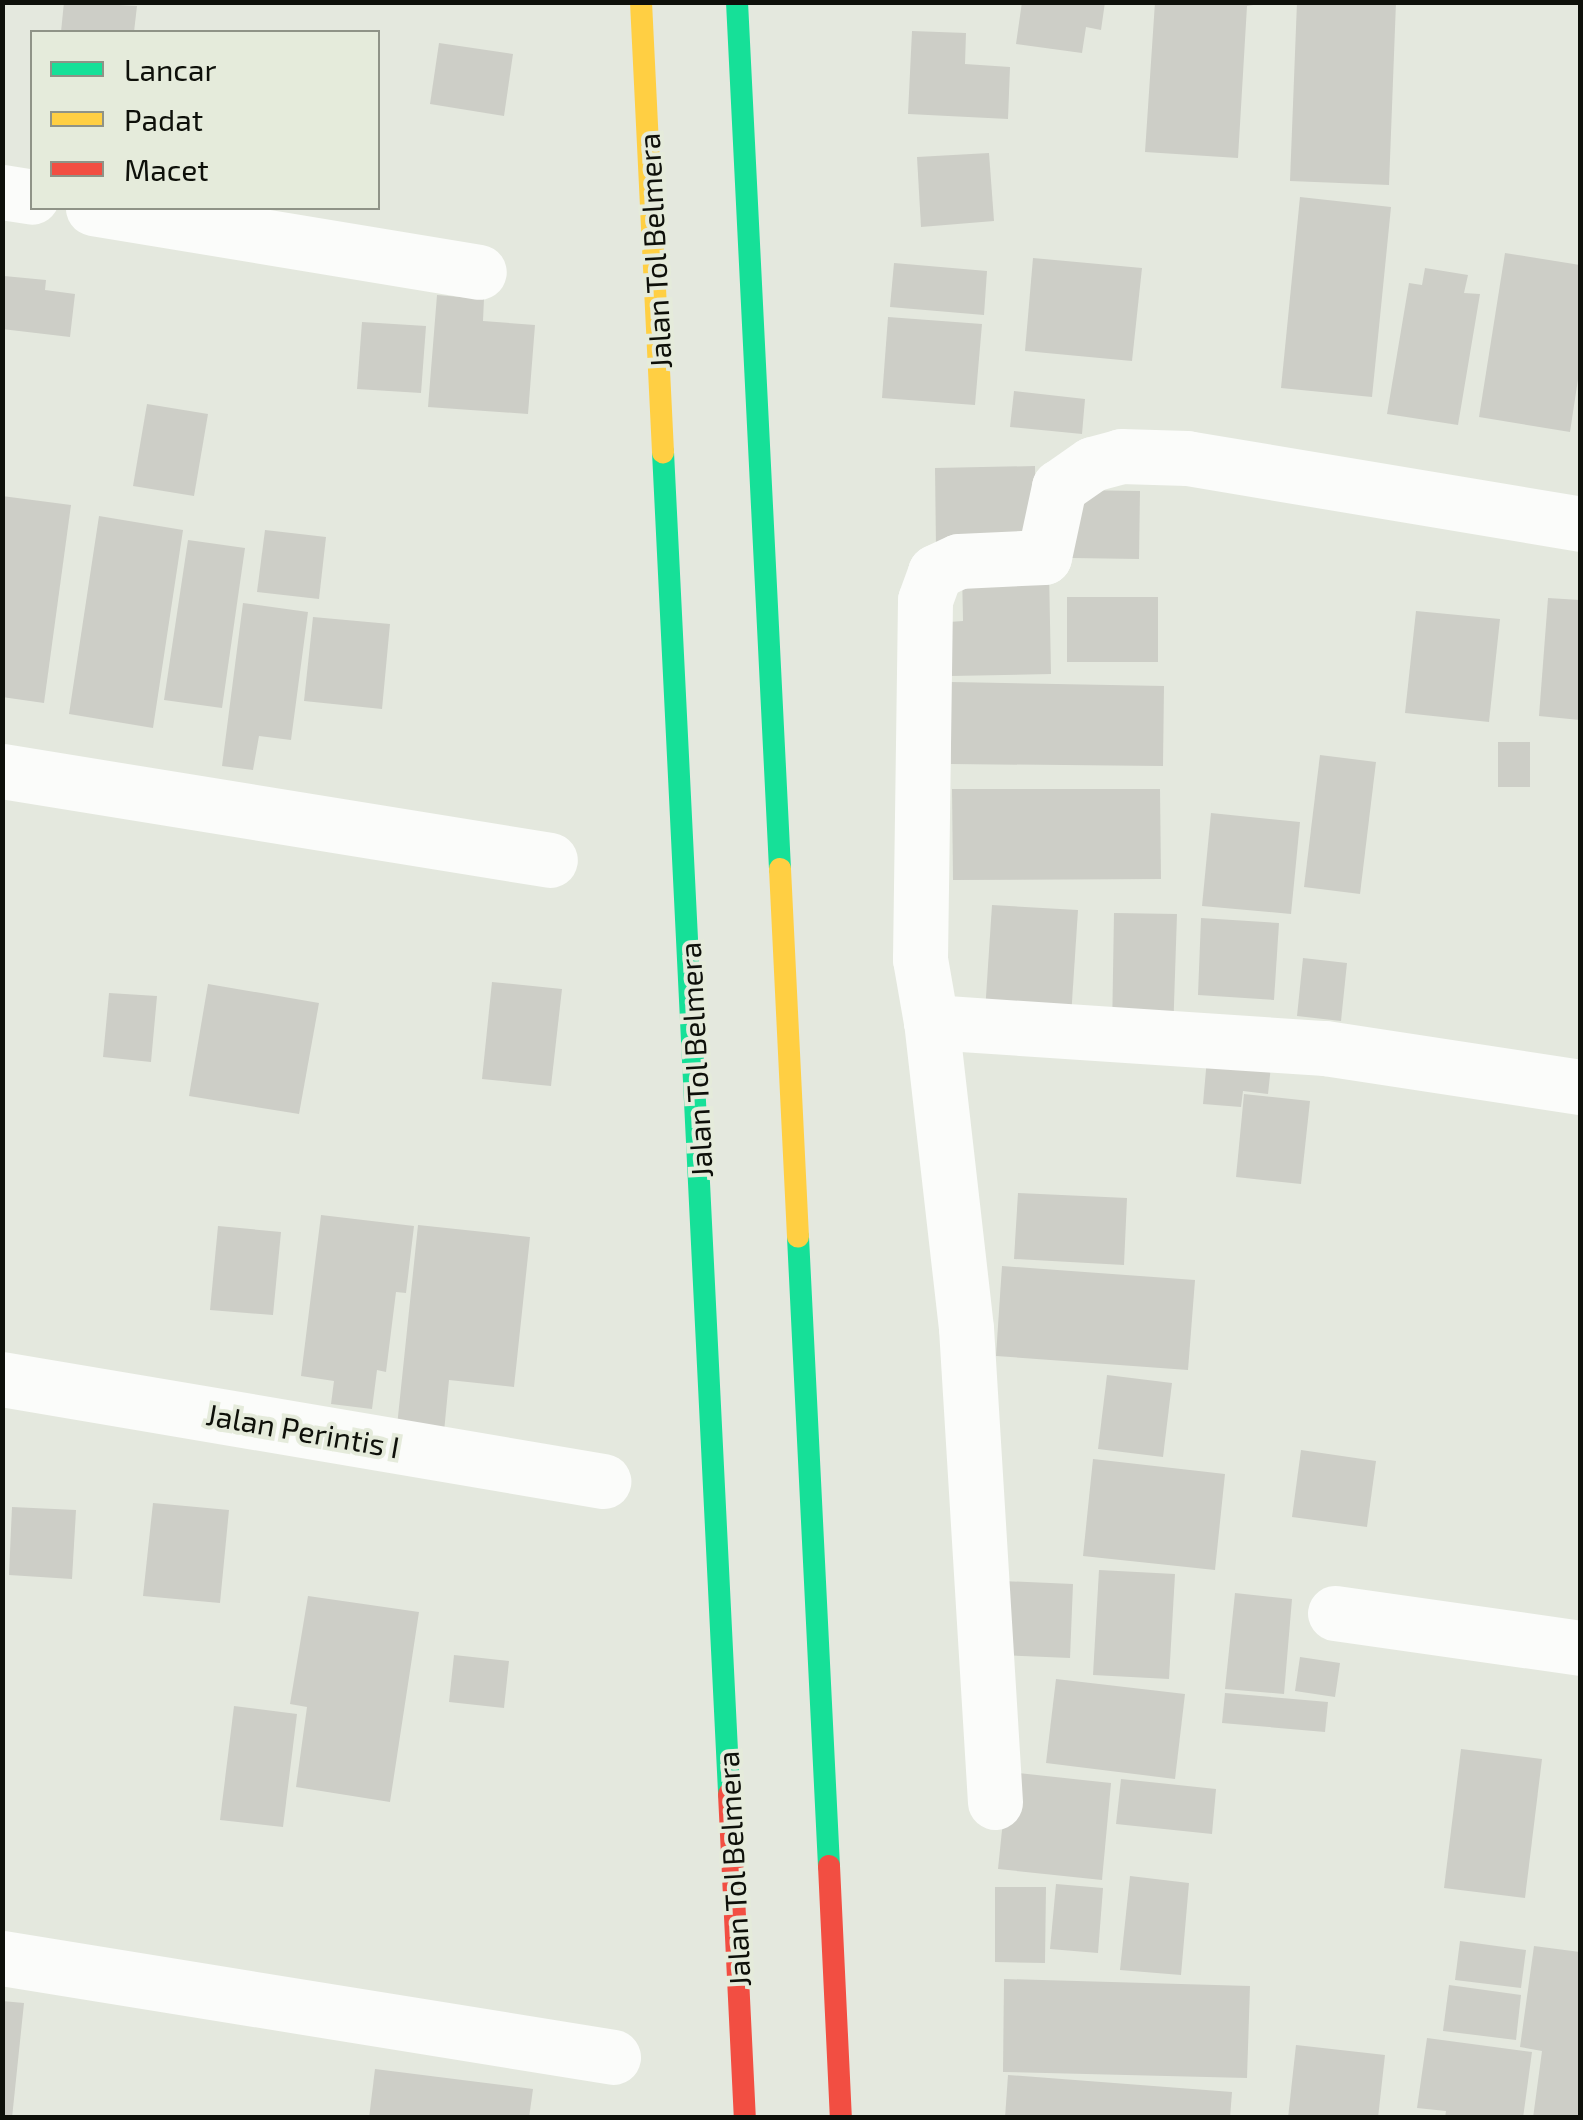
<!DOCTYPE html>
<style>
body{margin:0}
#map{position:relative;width:1583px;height:2120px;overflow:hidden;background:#e4e8de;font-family:"Exo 2",sans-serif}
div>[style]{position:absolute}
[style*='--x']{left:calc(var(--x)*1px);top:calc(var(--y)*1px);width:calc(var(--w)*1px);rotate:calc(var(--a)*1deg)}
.building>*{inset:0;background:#cdcec7}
.street>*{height:55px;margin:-27.5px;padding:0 27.5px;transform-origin:27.5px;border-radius:27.5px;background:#fbfcfa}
.fast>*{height:22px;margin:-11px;padding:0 11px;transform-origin:11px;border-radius:11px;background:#16e098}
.slow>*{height:22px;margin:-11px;padding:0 11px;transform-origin:11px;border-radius:11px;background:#ffcf43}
.jam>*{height:22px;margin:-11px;padding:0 11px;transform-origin:11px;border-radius:11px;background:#f24e42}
span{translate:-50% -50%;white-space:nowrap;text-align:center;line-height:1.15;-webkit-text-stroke:8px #e5ebdb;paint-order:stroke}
.street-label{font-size:30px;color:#0e100a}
.frame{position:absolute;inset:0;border:5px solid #0e100a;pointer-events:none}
.legend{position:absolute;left:30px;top:30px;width:350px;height:180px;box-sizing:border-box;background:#e5ebdb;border:2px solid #8f9387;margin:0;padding:12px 18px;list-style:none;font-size:30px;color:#0e100a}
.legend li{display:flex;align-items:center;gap:20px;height:50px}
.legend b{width:50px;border:2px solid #8f9387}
</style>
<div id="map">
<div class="building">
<div style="clip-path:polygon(64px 2px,137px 6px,134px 32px,61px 32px)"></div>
<div style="clip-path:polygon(1022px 2px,1105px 2px,1101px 30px,1086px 27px,1082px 53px,1016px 44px)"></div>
<div style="clip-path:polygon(1155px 2px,1272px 2px,1247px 6px,1238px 158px,1145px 152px)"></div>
<div style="clip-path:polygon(1297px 2px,1396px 2px,1389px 185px,1290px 181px)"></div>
<div style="clip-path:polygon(912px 31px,966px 33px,965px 64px,1010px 67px,1008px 119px,908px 114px)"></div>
<div style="clip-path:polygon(439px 43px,513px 54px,504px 116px,430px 104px)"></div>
<div style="clip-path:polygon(989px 153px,994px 221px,921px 227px,917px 157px)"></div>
<div style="clip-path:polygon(1300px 197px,1391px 207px,1372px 397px,1281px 388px)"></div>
<div style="clip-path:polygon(1505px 253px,1580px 265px,1580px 366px,1570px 432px,1479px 417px)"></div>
<div style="clip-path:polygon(1033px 258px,1142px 268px,1132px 361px,1025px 351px)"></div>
<div style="clip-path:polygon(894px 263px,987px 271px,984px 315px,890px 307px)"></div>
<div style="clip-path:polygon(1425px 268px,1468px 275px,1464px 293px,1480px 294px,1458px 425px,1387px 414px,1409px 283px,1422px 285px)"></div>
<div style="clip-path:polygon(4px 276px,46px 280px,45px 290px,75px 294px,70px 337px,2px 329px)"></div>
<div style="clip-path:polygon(437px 295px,484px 299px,483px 321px,535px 325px,528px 414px,428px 407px)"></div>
<div style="clip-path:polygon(888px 317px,982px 324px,975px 405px,882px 398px)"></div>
<div style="clip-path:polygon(362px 322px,426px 326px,421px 393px,357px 389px)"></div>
<div style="clip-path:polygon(1014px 391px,1085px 399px,1082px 434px,1010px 427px)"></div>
<div style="clip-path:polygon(147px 404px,208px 414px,194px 496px,133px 486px)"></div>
<div style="clip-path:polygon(1035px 466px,1036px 546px,936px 548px,935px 468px)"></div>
<div style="clip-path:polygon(1073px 490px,1140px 491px,1139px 559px,1072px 558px)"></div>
<div style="clip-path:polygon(2px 496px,71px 505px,44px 703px,2px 697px)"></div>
<div style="clip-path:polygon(99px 516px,183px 530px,153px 728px,69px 714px)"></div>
<div style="clip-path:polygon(265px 530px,326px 537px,319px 599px,257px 592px)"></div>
<div style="clip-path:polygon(188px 540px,245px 548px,222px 708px,164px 700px)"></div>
<div style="clip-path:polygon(1049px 570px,1051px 674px,950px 676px,949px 622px,963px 621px,962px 572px)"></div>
<div style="clip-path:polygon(1067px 597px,1158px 597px,1158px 662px,1067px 662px)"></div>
<div style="clip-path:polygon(1548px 598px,1580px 600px,1580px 720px,1539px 716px)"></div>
<div style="clip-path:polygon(243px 603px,308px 612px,291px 740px,259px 736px,253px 770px,222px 766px)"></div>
<div style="clip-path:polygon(1416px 611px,1500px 619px,1489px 722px,1405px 713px)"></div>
<div style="clip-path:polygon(313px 617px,390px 624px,382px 709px,304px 701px)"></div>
<div style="clip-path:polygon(951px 682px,1164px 686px,1163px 766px,951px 764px)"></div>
<div style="clip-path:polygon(1498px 742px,1530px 742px,1530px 787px,1498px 787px)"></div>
<div style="clip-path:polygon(1320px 755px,1376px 762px,1360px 894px,1304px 887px)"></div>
<div style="clip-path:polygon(952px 789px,1160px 789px,1161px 879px,953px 880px)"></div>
<div style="clip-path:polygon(1211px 813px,1300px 822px,1291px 914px,1202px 906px)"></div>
<div style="clip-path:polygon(992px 905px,1078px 910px,1071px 1017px,985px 1012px)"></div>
<div style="clip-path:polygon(1114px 913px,1177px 914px,1173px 1035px,1112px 1033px)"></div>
<div style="clip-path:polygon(1201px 918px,1279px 923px,1274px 1000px,1198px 995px)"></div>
<div style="clip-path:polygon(1303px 958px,1347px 963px,1341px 1021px,1297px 1016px)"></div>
<div style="clip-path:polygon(492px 982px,562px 989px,551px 1086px,482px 1079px)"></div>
<div style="clip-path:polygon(208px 984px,319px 1003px,299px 1114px,189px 1096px)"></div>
<div style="clip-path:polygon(109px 993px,157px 996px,151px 1062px,103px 1057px)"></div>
<div style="clip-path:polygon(1207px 1058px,1271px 1066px,1268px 1094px,1243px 1091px,1241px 1107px,1203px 1104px)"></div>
<div style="clip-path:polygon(1244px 1094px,1310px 1101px,1301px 1184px,1236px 1177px)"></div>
<div style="clip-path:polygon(1018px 1193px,1127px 1198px,1124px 1265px,1014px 1259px)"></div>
<div style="clip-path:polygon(321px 1215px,414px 1226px,406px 1293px,396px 1292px,386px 1372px,377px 1370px,372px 1409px,331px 1404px,334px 1381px,301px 1376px)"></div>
<div style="clip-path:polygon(418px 1225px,530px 1237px,514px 1387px,449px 1380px,444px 1432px,397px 1426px)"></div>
<div style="clip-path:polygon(218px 1226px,281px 1232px,273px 1315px,210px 1310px)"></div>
<div style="clip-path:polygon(1002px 1266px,1195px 1280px,1188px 1370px,996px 1356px)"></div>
<div style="clip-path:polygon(1107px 1375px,1172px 1383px,1163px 1457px,1098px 1449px)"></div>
<div style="clip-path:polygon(1301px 1450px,1376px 1461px,1367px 1527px,1292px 1517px)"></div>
<div style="clip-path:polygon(1093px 1459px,1225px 1474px,1215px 1570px,1083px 1556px)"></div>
<div style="clip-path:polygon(153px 1503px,229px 1510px,220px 1603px,143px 1596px)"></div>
<div style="clip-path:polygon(12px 1507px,76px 1510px,72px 1579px,9px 1575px)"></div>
<div style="clip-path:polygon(1099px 1570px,1175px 1574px,1169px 1679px,1093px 1675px)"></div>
<div style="clip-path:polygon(1002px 1581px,1073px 1584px,1070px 1658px,999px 1655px)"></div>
<div style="clip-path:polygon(1235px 1593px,1292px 1599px,1284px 1694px,1225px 1689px)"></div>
<div style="clip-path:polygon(308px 1596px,419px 1612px,390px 1802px,296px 1787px,307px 1707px,290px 1704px)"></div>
<div style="clip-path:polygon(454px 1655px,509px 1661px,504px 1708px,449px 1702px)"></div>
<div style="clip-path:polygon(1300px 1657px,1340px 1663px,1335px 1697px,1295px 1691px)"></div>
<div style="clip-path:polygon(1056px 1679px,1185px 1694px,1175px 1779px,1046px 1763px)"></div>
<div style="clip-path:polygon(1225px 1693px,1328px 1702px,1325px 1732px,1222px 1723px)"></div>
<div style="clip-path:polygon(234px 1706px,297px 1714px,283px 1827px,220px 1820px)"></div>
<div style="clip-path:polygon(1461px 1749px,1542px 1759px,1525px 1898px,1444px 1888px)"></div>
<div style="clip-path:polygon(1008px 1772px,1111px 1783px,1102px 1880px,998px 1869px)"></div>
<div style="clip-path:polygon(1121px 1779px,1216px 1789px,1212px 1834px,1116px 1824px)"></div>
<div style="clip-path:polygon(1130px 1876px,1189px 1883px,1181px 1975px,1120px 1970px)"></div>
<div style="clip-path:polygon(1056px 1884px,1103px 1888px,1098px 1953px,1050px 1949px)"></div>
<div style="clip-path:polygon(995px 1887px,1046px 1887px,1045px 1963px,995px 1962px)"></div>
<div style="clip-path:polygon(1460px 1941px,1526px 1950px,1521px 1988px,1455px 1980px)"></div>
<div style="clip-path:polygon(1534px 1946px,1580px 1952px,1580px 2118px,1533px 2118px,1542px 2051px,1520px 2047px)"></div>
<div style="clip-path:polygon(1004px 1979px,1250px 1986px,1247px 2078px,1003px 2072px)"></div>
<div style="clip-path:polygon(1449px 1985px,1521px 1995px,1516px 2040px,1443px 2031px)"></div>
<div style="clip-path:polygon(2px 2001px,24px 2003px,12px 2118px,2px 2118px)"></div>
<div style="clip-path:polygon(1427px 2038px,1532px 2052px,1523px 2118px,1445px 2118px,1446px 2111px,1417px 2108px)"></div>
<div style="clip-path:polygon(1296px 2045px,1385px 2055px,1378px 2118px,1288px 2118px)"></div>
<div style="clip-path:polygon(375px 2069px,533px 2089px,529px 2118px,369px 2118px)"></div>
<div style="clip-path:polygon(1008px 2075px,1232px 2092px,1230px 2118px,1005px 2118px)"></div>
</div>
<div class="street">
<div style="--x:2;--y:192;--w:30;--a:9"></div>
<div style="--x:93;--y:208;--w:391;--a:9.4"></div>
<div style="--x:2;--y:771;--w:555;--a:9.22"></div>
<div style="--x:931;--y:1022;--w:64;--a:-99.9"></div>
<div style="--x:920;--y:959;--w:359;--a:-89.2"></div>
<div style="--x:925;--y:600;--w:30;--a:-70"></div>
<div style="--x:935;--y:572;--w:26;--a:-25"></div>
<div style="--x:959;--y:561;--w:85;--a:-2.7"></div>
<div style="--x:1044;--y:557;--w:72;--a:-77.9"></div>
<div style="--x:1059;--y:487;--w:40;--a:-34.9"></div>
<div style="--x:1092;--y:464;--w:30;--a:-15"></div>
<div style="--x:1121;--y:456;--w:66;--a:1.7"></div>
<div style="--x:1187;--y:458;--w:399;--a:9.5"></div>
<div style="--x:2;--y:1379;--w:610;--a:9.63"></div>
<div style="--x:1335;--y:1613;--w:247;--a:8.1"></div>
<div style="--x:995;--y:1802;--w:475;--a:-93.5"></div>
<div style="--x:966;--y:1328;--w:308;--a:-96.5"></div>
<div style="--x:931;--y:1022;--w:395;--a:3.8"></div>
<div style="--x:1325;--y:1048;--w:258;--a:8.7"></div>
<div style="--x:2;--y:1958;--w:619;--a:9.2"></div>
</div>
<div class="fast">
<div style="--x:737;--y:2;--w:868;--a:87.16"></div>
<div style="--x:663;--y:452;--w:1344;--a:87.18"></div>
<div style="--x:798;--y:1237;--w:630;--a:87.18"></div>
</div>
<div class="slow">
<div style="--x:641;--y:2;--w:451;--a:87.2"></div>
<div style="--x:780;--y:869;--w:368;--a:87.2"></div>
</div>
<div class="jam">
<div style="--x:729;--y:1794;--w:324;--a:87.2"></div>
<div style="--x:829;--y:1866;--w:252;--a:87.3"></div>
</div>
<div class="street-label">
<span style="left:654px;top:251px;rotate:-93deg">Jalan Tol Belmera</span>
<span style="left:695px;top:1060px;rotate:-93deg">Jalan Tol Belmera</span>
<span style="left:303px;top:1430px;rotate:10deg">Jalan Perintis I</span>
<span style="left:733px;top:1869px;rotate:-93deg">Jalan Tol Belmera</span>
</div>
<div class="frame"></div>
<ul class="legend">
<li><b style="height:12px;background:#16e098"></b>Lancar</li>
<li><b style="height:12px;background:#ffcf43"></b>Padat</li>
<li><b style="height:12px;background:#f24e42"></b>Macet</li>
</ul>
</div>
